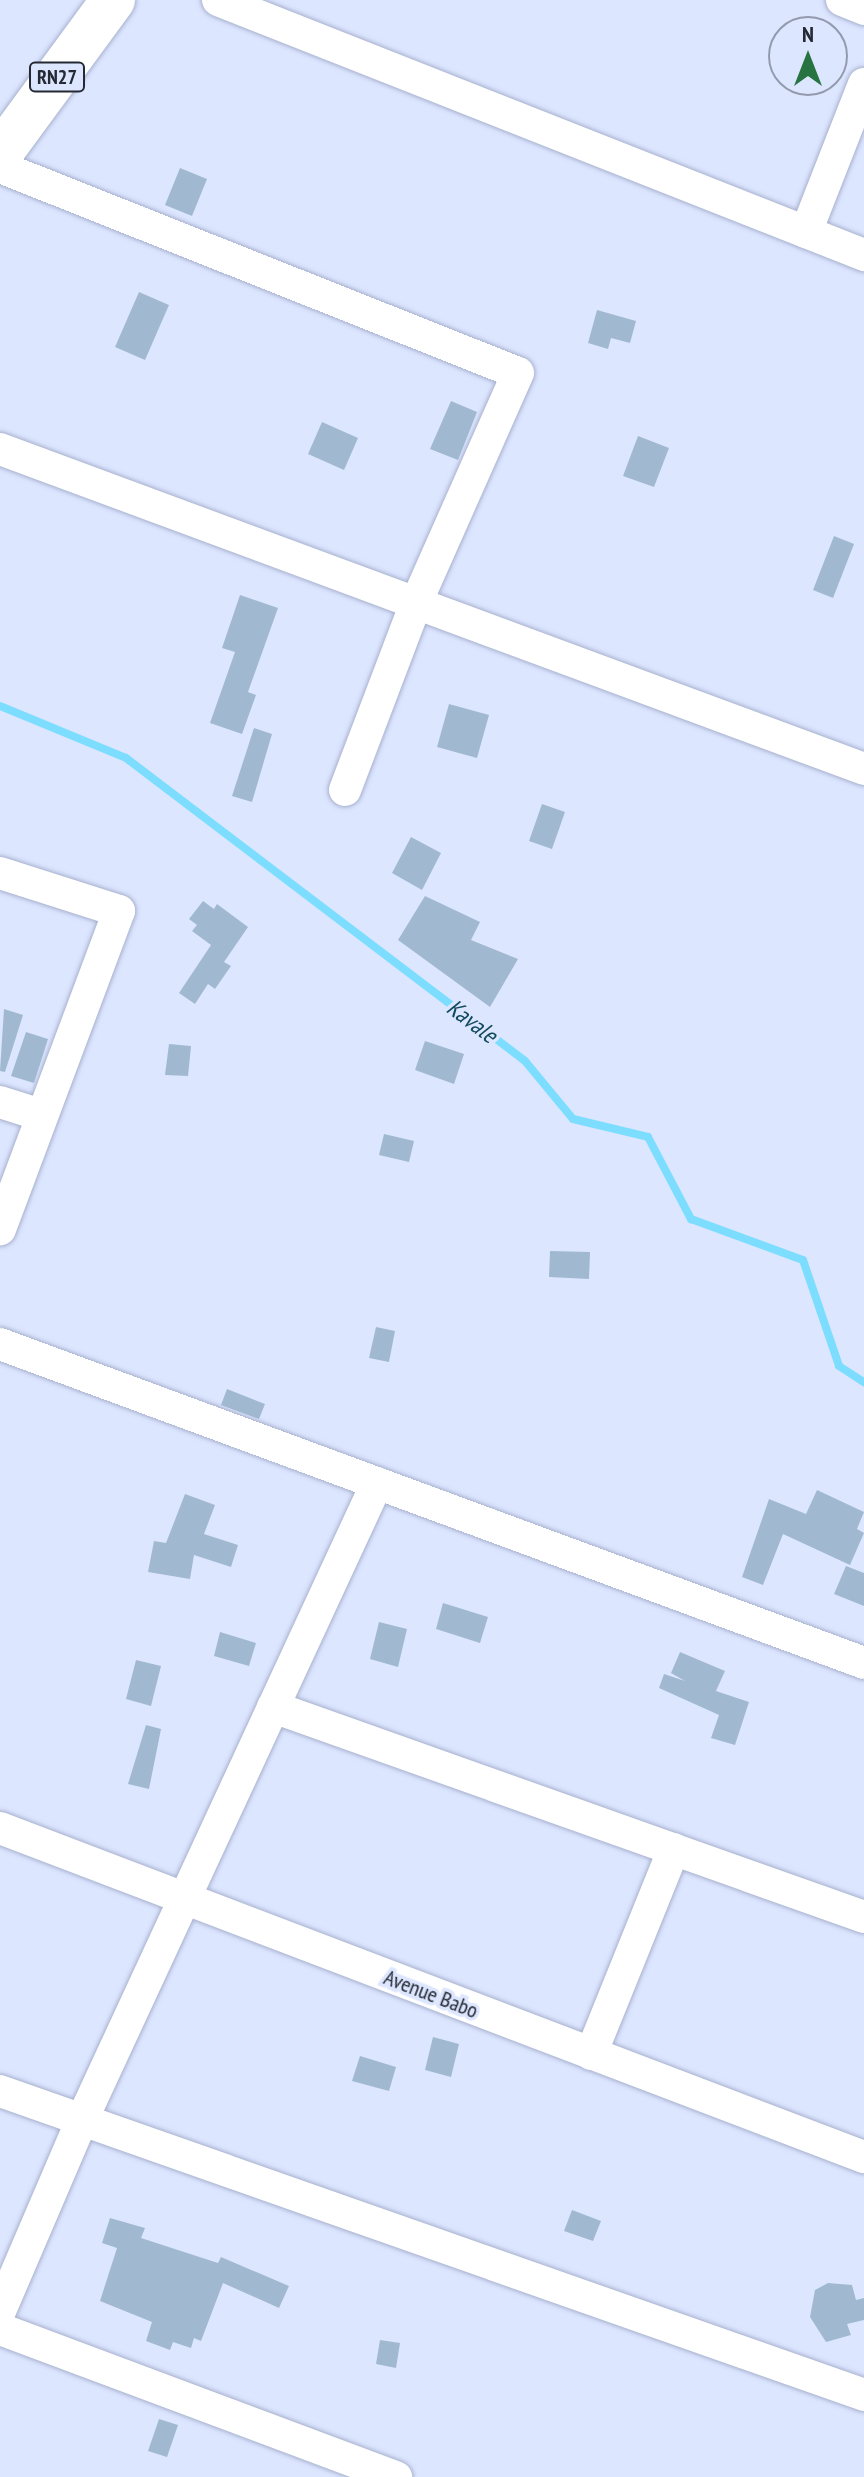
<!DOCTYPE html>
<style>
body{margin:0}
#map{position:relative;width:864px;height:2477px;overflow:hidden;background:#dde6ff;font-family:"PT Sans Narrow",sans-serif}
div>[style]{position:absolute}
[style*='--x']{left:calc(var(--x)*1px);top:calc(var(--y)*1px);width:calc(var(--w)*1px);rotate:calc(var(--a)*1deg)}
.stream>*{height:8px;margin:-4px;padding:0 4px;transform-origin:4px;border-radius:4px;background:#7dddff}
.building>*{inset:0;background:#a0b9d1}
.roads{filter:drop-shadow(0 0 2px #a7b1ce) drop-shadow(0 0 2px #a7b1ce)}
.street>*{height:32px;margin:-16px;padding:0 16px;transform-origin:16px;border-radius:16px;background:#fff}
.primary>*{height:44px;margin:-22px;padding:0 22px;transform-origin:22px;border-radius:22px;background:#fff}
span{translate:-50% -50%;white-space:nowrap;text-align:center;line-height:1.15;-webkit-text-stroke:7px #dde6ff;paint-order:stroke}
.shield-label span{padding:2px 6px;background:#dde6ff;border:2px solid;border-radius:6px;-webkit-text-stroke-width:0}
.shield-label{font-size:20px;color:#252934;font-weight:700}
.street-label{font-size:22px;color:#252934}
.water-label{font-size:24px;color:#114a5c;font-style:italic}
.north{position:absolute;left:768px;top:16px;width:80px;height:80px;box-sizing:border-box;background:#dde6ff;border:2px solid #939aae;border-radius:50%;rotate:0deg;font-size:22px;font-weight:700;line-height:32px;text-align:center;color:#252934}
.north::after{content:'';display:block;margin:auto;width:28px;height:36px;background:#277342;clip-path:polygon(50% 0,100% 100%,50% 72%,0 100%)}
</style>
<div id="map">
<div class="stream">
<div style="--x:0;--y:706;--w:136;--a:22.4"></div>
<div style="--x:126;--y:758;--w:501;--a:37.21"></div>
<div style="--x:525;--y:1061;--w:75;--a:50.4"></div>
<div style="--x:573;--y:1119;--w:77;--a:13.5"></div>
<div style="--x:648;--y:1137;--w:93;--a:62.3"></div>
<div style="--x:691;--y:1219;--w:119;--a:20.1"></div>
<div style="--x:803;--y:1260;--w:112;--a:71.2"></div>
<div style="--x:839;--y:1366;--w:30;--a:33"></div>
</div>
<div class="building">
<div style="clip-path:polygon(180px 168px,207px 179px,192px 216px,165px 205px)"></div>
<div style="clip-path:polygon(139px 292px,169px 305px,145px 360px,115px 347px)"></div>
<div style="clip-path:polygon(597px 310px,636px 321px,630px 343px,611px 338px,608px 349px,588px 343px)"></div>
<div style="clip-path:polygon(451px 401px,477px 412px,458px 460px,430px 449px)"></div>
<div style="clip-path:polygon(322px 422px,358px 438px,344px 470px,308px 454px)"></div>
<div style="clip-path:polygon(638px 436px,669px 448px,654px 487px,623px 476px)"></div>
<div style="clip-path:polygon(834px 536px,854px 544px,833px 598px,813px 590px)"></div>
<div style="clip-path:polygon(240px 595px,278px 608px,248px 692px,256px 695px,242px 734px,210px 723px,235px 652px,222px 648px)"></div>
<div style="clip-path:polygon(449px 704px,489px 715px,477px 758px,437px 747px)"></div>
<div style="clip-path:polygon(254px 728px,272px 734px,252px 802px,232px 796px)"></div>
<div style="clip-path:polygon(542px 804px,565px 812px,552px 849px,529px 841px)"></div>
<div style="clip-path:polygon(411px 837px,441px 853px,422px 890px,392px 873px)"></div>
<div style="clip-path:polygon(425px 896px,480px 922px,471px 940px,518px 959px,490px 1007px,398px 940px)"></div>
<div style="clip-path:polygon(203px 901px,214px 909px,217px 904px,248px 927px,224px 962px,231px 966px,215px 989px,208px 984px,195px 1004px,179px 993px,211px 945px,192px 931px,197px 925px,189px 919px)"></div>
<div style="clip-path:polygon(4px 1009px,23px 1015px,5px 1072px,0 1071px)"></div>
<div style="clip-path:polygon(26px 1032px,48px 1039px,34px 1083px,11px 1076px)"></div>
<div style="clip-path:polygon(425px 1041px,464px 1054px,454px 1084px,415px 1070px)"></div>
<div style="clip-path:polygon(169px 1044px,191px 1046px,188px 1076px,165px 1075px)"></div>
<div style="clip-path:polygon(384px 1134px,414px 1141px,409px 1162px,379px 1155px)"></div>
<div style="clip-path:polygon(550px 1251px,590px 1252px,589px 1279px,549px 1277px)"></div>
<div style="clip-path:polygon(376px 1327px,395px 1331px,389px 1362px,369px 1358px)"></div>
<div style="clip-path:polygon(227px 1389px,265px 1404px,259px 1419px,221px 1405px)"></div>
<div style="clip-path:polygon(817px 1490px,864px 1512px,857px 1529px,864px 1533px,850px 1565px,783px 1534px,763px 1585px,742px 1577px,769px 1499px,806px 1514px)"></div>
<div style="clip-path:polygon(185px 1494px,215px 1505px,204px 1534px,238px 1545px,231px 1567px,194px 1555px,190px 1579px,148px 1572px,154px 1541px,166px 1543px)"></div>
<div style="clip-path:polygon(846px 1566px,864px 1573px,864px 1606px,834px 1594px)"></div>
<div style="clip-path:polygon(443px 1603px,488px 1617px,480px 1643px,436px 1629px)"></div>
<div style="clip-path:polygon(379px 1622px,407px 1629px,398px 1667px,370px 1659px)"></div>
<div style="clip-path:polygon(220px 1632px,256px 1643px,249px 1666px,214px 1656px)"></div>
<div style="clip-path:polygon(680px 1652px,725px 1671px,716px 1691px,749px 1702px,735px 1745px,711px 1738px,719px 1715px,659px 1688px,664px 1674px,685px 1681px,671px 1673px)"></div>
<div style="clip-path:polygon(136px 1660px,161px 1666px,151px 1706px,126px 1699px)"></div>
<div style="clip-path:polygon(146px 1725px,161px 1729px,149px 1789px,128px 1784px)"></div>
<div style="clip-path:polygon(433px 2037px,459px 2044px,451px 2077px,425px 2070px)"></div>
<div style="clip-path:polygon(360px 2056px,396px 2067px,389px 2091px,352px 2081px)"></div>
<div style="clip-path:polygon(572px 2210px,601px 2221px,593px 2241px,564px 2231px)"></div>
<div style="clip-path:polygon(110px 2218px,145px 2228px,141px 2238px,218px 2263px,221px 2257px,289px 2286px,279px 2308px,223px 2283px,201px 2341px,194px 2338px,191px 2348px,173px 2342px,170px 2350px,146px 2341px,152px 2322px,100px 2301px,117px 2248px,102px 2243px)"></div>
<div style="clip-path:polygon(828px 2283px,852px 2285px,856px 2300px,864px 2298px,864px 2320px,847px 2324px,851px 2335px,826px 2342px,810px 2317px,815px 2290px)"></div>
<div style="clip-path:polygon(380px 2340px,400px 2343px,396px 2368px,376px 2364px)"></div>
<div style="clip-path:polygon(159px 2419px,178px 2425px,167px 2457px,148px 2451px)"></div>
</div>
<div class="roads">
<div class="street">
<div style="--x:218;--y:0;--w:695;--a:21.54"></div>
<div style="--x:842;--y:0;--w:24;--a:22"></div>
<div style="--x:0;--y:167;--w:557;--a:21.69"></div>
<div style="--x:518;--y:373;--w:252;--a:113.9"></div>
<div style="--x:416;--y:603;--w:200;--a:110.8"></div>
<div style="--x:806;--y:232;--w:159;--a:-68.6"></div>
<div style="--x:0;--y:449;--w:921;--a:20.32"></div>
<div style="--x:0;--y:873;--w:125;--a:17.7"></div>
<div style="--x:119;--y:911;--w:340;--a:110.5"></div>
<div style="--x:0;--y:1102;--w:43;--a:17.6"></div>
<div style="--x:0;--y:1344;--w:921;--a:20.26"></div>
<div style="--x:273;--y:1707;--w:627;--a:19.56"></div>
<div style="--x:0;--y:1828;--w:925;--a:20.85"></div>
<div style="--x:591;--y:2054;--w:221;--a:-68"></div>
<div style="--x:0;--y:2091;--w:916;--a:19.38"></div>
<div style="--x:0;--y:2311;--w:208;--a:-66.8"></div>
<div style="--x:82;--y:2120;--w:702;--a:-65.15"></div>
<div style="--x:0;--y:2329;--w:423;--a:20.5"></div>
</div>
<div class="primary">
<div style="--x:0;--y:154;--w:191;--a:-53.7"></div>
</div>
</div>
<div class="shield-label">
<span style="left:57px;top:77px">RN27</span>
</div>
<div class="street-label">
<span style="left:431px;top:1994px;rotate:21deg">Avenue Babo</span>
</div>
<div class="water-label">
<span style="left:472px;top:1021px;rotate:37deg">Kavale</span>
</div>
<div class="north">N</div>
</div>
